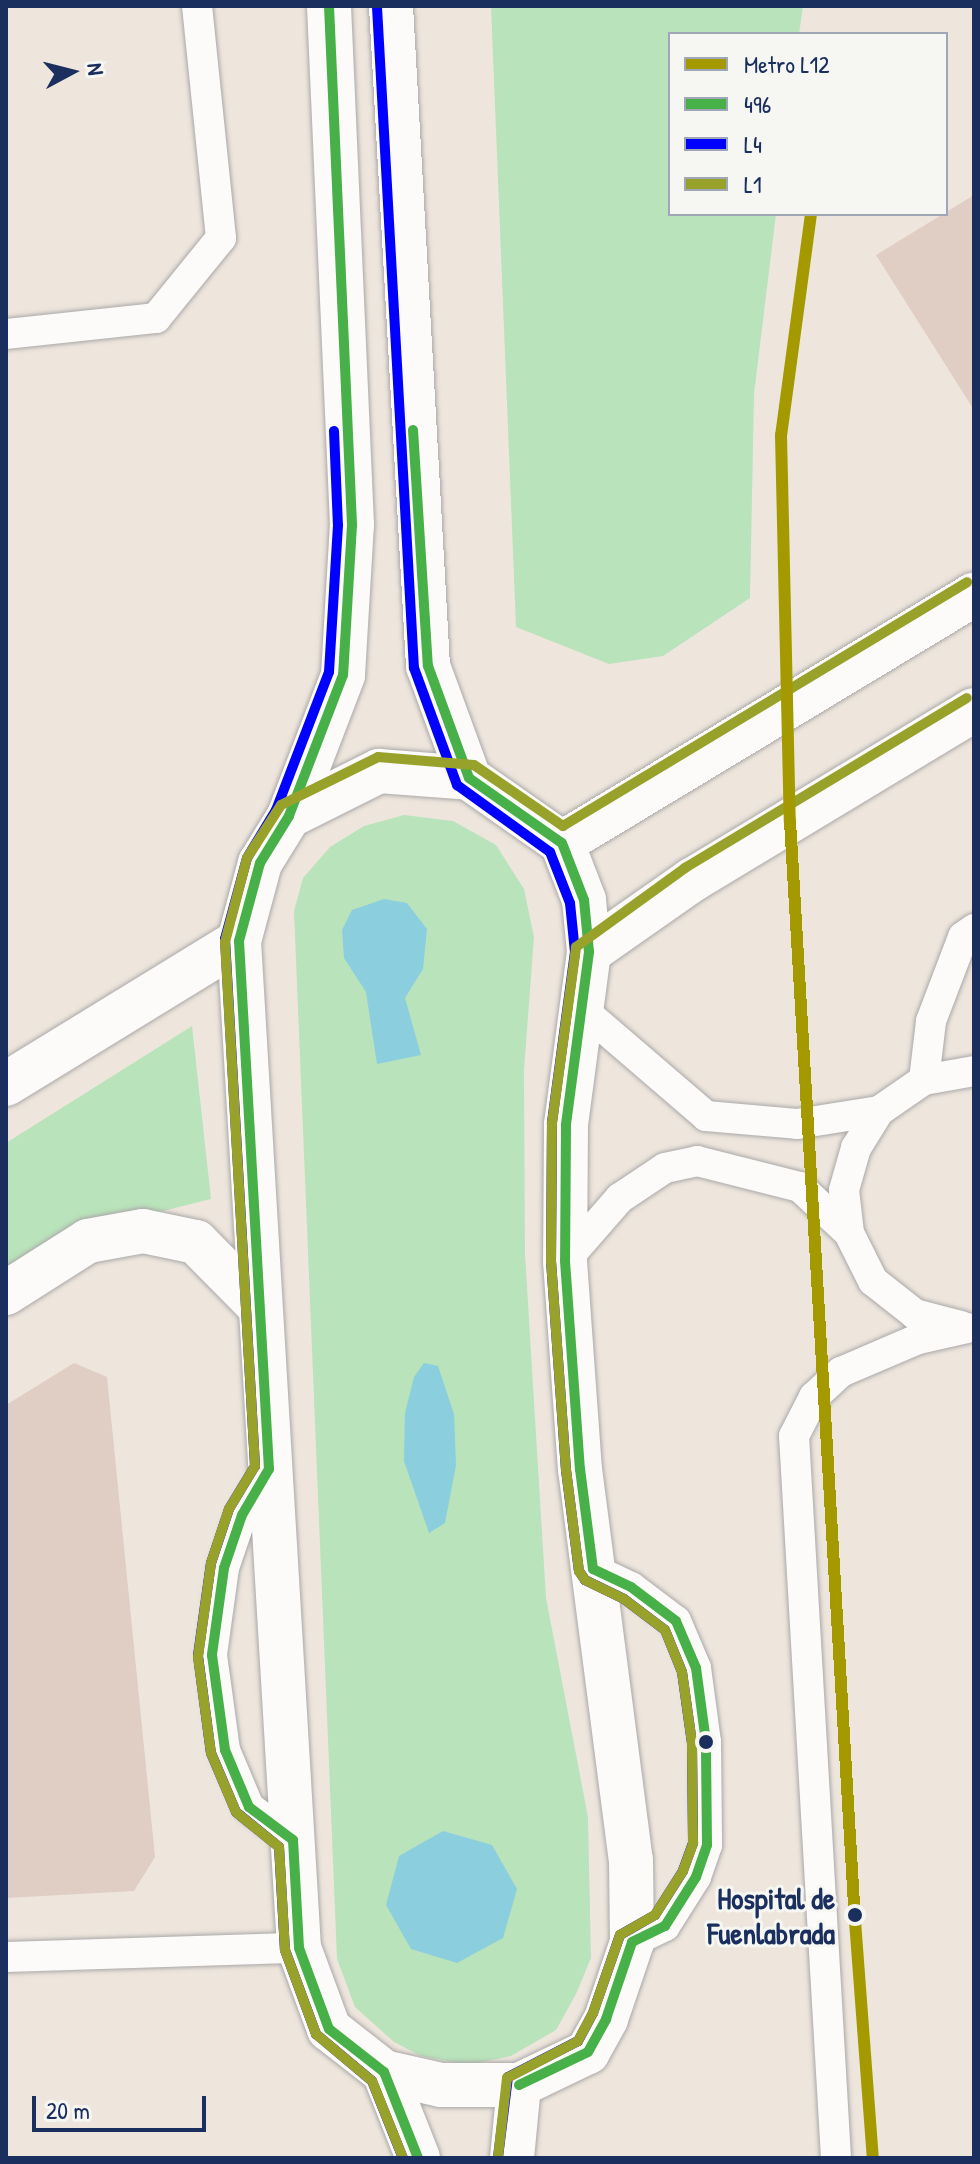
<!DOCTYPE html>
<style>
body{margin:0}
#map{position:relative;width:980px;height:2164px;overflow:hidden;background:#eee6dd;font-family:"Patrick Hand",sans-serif}
div>[style]{position:absolute}
[style*='--x']{left:calc(var(--x)*1px);top:calc(var(--y)*1px);width:calc(var(--w)*1px);rotate:calc(var(--a)*1deg)}
.green>*{inset:0;background:#b9e3bb}
.water>*{inset:0;background:#8bcede}
.building>*{inset:0;background:#e0cdc3}
.roads{filter:drop-shadow(0 0 2px #aaa8a8) drop-shadow(0 0 2px #aaa8a8)}
.service>*{height:30px;margin:-15px;padding:0 15px;transform-origin:15px;border-radius:15px;background:#fcfbfa}
.secondary>*{height:44px;margin:-22px;padding:0 22px;transform-origin:22px;border-radius:22px;background:#fcfbfa}
.primary>*{height:44px;margin:-22px;padding:0 22px;transform-origin:22px;border-radius:22px;background:#fcfbfa}
.bus-1>*{height:10px;margin:-5px;padding:0 5px;transform-origin:5px;border-radius:5px;background:#48b048}
.bus-2>*{height:10px;margin:-5px;padding:0 5px;transform-origin:5px;border-radius:5px;background:#00f}
.bus-3>*{height:10px;margin:-5px;padding:0 5px;transform-origin:5px;border-radius:5px;background:#98a12a}
.metro-1>*{height:12px;margin:-6px;padding:0 6px;transform-origin:6px;border-radius:6px;background:#a49a00}
.dots>*{width:22px;height:22px;translate:-50% -50%;box-sizing:border-box;border:4px solid #f6f6f2;border-radius:50%}
span{translate:-50% -50%;white-space:nowrap;text-align:center;line-height:1.15;-webkit-text-stroke:6px #f6f6f2;paint-order:stroke}
.stop-label{font-size:30px;color:#1b2f5e;font-weight:700}
.right{translate:-100% -50%;text-align:right}
.frame{position:absolute;inset:0;border:8px solid #1b2f5e;pointer-events:none}
.legend{position:absolute;left:668px;top:32px;width:280px;height:184px;box-sizing:border-box;background:#f6f6f2;border:2px solid #9ea6b7;margin:0;padding:10px 14px;list-style:none;font-size:24px;color:#1b2f5e}
.legend li{display:flex;align-items:center;gap:16px;height:40px}
.legend b{width:40px;border:2px solid #9ea6b7}
.north{position:absolute;left:32px;top:32px;width:80px;height:80px;-webkit-text-stroke:6px #f6f6f2;paint-order:stroke;rotate:83deg;font-size:22px;font-weight:700;line-height:32px;text-align:center;color:#1b2f5e}
.north::after{content:'';display:block;margin:auto;width:28px;height:36px;background:#1b2f5e;clip-path:polygon(50% 0,100% 100%,50% 72%,0 100%)}
.scale{position:absolute;left:32px;top:2096px;width:174px;height:36px;box-sizing:border-box;border:4px solid #1b2f5e;border-top:0;padding-left:10px;font-size:24px;line-height:28px;white-space:nowrap;color:#1b2f5e;-webkit-text-stroke:6px #f6f6f2;paint-order:stroke}
</style>
<div id="map">
<div class="green">
<div style="clip-path:polygon(491px 6px,803px 6px,799px 34px,670px 34px,670px 214px,776px 214px,754px 394px,750px 598px,663px 656px,609px 664px,516px 627px)"></div>
<div style="clip-path:polygon(404px 815px,453px 821px,496px 845px,524px 889px,534px 937px,524px 1070px,525px 1254px,546px 1598px,588px 1817px,591px 1958px,576px 1994px,556px 2030px,511px 2056px,468px 2065px,421px 2056px,394px 2042px,355px 2007px,337px 1959px,294px 911px,303px 878px,330px 847px,364px 826px)"></div>
<div style="clip-path:polygon(192px 1026px,211px 1199px,56px 1238px,6px 1268px,6px 1143px)"></div>
</div>
<div class="water">
<div style="clip-path:polygon(384px 899px,407px 903px,427px 929px,423px 969px,405px 998px,421px 1055px,377px 1064px,366px 992px,344px 958px,342px 930px,352px 910px)"></div>
<div style="clip-path:polygon(424px 1363px,438px 1366px,454px 1414px,456px 1465px,445px 1523px,429px 1533px,404px 1461px,405px 1413px,414px 1377px)"></div>
<div style="clip-path:polygon(443px 1831px,492px 1845px,517px 1889px,503px 1938px,457px 1963px,411px 1949px,386px 1905px,399px 1856px)"></div>
</div>
<div class="building">
<div style="clip-path:polygon(974px 195px,974px 410px,876px 255px)"></div>
<div style="clip-path:polygon(74px 1363px,107px 1377px,155px 1857px,134px 1891px,6px 1898px,6px 1405px)"></div>
</div>
<div class="roads">
<div class="service">
<div style="--x:6;--y:334;--w:151;--a:-6.1"></div>
<div style="--x:156;--y:318;--w:103;--a:-50.9"></div>
<div style="--x:221;--y:238;--w:233;--a:-95.9"></div>
<div style="--x:584;--y:1011;--w:161;--a:40.7"></div>
<div style="--x:706;--y:1116;--w:91;--a:5"></div>
<div style="--x:797;--y:1124;--w:83;--a:-9"></div>
<div style="--x:924;--y:1080;--w:59;--a:-83.2"></div>
<div style="--x:931;--y:1021;--w:90;--a:-69.1"></div>
<div style="--x:963;--y:937;--w:14;--a:-36"></div>
<div style="--x:565;--y:1261;--w:84;--a:-48.9"></div>
<div style="--x:620;--y:1198;--w:54;--a:-33.7"></div>
<div style="--x:665;--y:1168;--w:33;--a:-12"></div>
<div style="--x:697;--y:1161;--w:106;--a:14.2"></div>
<div style="--x:800;--y:1187;--w:67;--a:43.2"></div>
<div style="--x:961;--y:1326;--w:48;--a:-165.4"></div>
<div style="--x:915;--y:1314;--w:53;--a:-141.8"></div>
<div style="--x:873;--y:1281;--w:54;--a:-116.6"></div>
<div style="--x:849;--y:1233;--w:43;--a:-96.6"></div>
<div style="--x:844;--y:1190;--w:44;--a:-74.1"></div>
<div style="--x:856;--y:1148;--w:44;--a:-58.1"></div>
<div style="--x:879;--y:1111;--w:55;--a:-34.6"></div>
<div style="--x:924;--y:1080;--w:51;--a:-10.2"></div>
<div style="--x:269;--y:1469;--w:53;--a:120.4"></div>
<div style="--x:242;--y:1515;--w:56;--a:108.8"></div>
<div style="--x:224;--y:1568;--w:88;--a:97.9"></div>
<div style="--x:212;--y:1655;--w:96;--a:82.2"></div>
<div style="--x:225;--y:1750;--w:62;--a:67.2"></div>
<div style="--x:249;--y:1807;--w:55;--a:36.9"></div>
<div style="--x:593;--y:1569;--w:42;--a:25.3"></div>
<div style="--x:631;--y:1587;--w:56;--a:37.1"></div>
<div style="--x:676;--y:1621;--w:51;--a:66.9"></div>
<div style="--x:696;--y:1668;--w:75;--a:82.3"></div>
<div style="--x:706;--y:1742;--w:103;--a:89.4"></div>
<div style="--x:707;--y:1845;--w:34;--a:109"></div>
<div style="--x:696;--y:1877;--w:58;--a:122.3"></div>
<div style="--x:665;--y:1926;--w:37;--a:154"></div>
<div style="--x:6;--y:1957;--w:293;--a:-1.8"></div>
<div style="--x:836;--y:2158;--w:723;--a:-93.33"></div>
<div style="--x:794;--y:1436;--w:44;--a:-62.9"></div>
<div style="--x:814;--y:1397;--w:37;--a:-43"></div>
<div style="--x:841;--y:1372;--w:84;--a:-23.2"></div>
<div style="--x:918;--y:1339;--w:50;--a:-12.7"></div>
</div>
<div class="secondary">
<div style="--x:562;--y:843;--w:481;--a:-31.1"></div>
<div style="--x:589;--y:952;--w:126;--a:-35"></div>
<div style="--x:692;--y:880;--w:329;--a:-31.1"></div>
<div style="--x:6;--y:1084;--w:273;--a:-31.5"></div>
<div style="--x:6;--y:1293;--w:97;--a:-32.4"></div>
<div style="--x:88;--y:1241;--w:56;--a:-10.3"></div>
<div style="--x:143;--y:1231;--w:54;--a:11.7"></div>
<div style="--x:196;--y:1242;--w:91;--a:45.4"></div>
</div>
<div class="primary">
<div style="--x:391;--y:6;--w:661;--a:86.79"></div>
<div style="--x:428;--y:666;--w:119;--a:69.9"></div>
<div style="--x:379;--y:771;--w:90;--a:4.4"></div>
<div style="--x:469;--y:778;--w:113;--a:35"></div>
<div style="--x:562;--y:843;--w:61;--a:68.9"></div>
<div style="--x:584;--y:900;--w:52;--a:84.5"></div>
<div style="--x:589;--y:952;--w:175;--a:97.6"></div>
<div style="--x:566;--y:1125;--w:136;--a:90.4"></div>
<div style="--x:565;--y:1261;--w:209;--a:85.9"></div>
<div style="--x:580;--y:1469;--w:394;--a:82.6"></div>
<div style="--x:631;--y:1860;--w:82;--a:89.3"></div>
<div style="--x:632;--y:1942;--w:81;--a:108.7"></div>
<div style="--x:606;--y:2019;--w:38;--a:119"></div>
<div style="--x:588;--y:2052;--w:76;--a:154.4"></div>
<div style="--x:519;--y:2085;--w:78;--a:180"></div>
<div style="--x:441;--y:2085;--w:58;--a:-167.2"></div>
<div style="--x:384;--y:2072;--w:70;--a:-142"></div>
<div style="--x:329;--y:2029;--w:86;--a:-110.3"></div>
<div style="--x:299;--y:1948;--w:1009;--a:-93.41"></div>
<div style="--x:239;--y:941;--w:81;--a:-74.9"></div>
<div style="--x:260;--y:863;--w:55;--a:-58.3"></div>
<div style="--x:289;--y:816;--w:101;--a:-26.6"></div>
<div style="--x:289;--y:816;--w:151;--a:-69"></div>
<div style="--x:343;--y:675;--w:150;--a:-86.6"></div>
<div style="--x:352;--y:525;--w:520;--a:-92.54"></div>
<div style="--x:384;--y:2072;--w:92;--a:68.4"></div>
<div style="--x:512;--y:2158;--w:73;--a:-84.5"></div>
</div>
</div>
<div class="bus-1">
<div style="--x:329;--y:6;--w:520;--a:87.46"></div>
<div style="--x:352;--y:525;--w:150;--a:93.4"></div>
<div style="--x:343;--y:675;--w:151;--a:111"></div>
<div style="--x:289;--y:816;--w:55;--a:121.7"></div>
<div style="--x:260;--y:863;--w:81;--a:105.1"></div>
<div style="--x:239;--y:941;--w:529;--a:86.75"></div>
<div style="--x:269;--y:1469;--w:53;--a:120.4"></div>
<div style="--x:242;--y:1515;--w:56;--a:108.8"></div>
<div style="--x:224;--y:1568;--w:88;--a:97.9"></div>
<div style="--x:212;--y:1655;--w:96;--a:82.2"></div>
<div style="--x:225;--y:1750;--w:62;--a:67.2"></div>
<div style="--x:249;--y:1807;--w:55;--a:36.9"></div>
<div style="--x:293;--y:1840;--w:108;--a:86.8"></div>
<div style="--x:299;--y:1948;--w:86;--a:69.7"></div>
<div style="--x:329;--y:2029;--w:70;--a:38"></div>
<div style="--x:384;--y:2072;--w:92;--a:68.4"></div>
<div style="--x:413;--y:430;--w:236;--a:86.4"></div>
<div style="--x:428;--y:666;--w:119;--a:69.9"></div>
<div style="--x:469;--y:778;--w:113;--a:35"></div>
<div style="--x:562;--y:843;--w:61;--a:68.9"></div>
<div style="--x:584;--y:900;--w:52;--a:84.5"></div>
<div style="--x:589;--y:952;--w:175;--a:97.6"></div>
<div style="--x:566;--y:1125;--w:136;--a:90.4"></div>
<div style="--x:565;--y:1261;--w:209;--a:85.9"></div>
<div style="--x:580;--y:1469;--w:101;--a:82.6"></div>
<div style="--x:519;--y:2085;--w:76;--a:-25.6"></div>
<div style="--x:588;--y:2052;--w:38;--a:-61"></div>
<div style="--x:606;--y:2019;--w:81;--a:-71.3"></div>
<div style="--x:632;--y:1942;--w:37;--a:-26"></div>
<div style="--x:665;--y:1926;--w:58;--a:-57.7"></div>
<div style="--x:696;--y:1877;--w:34;--a:-71"></div>
<div style="--x:707;--y:1845;--w:103;--a:-90.6"></div>
<div style="--x:706;--y:1742;--w:75;--a:-97.7"></div>
<div style="--x:696;--y:1668;--w:51;--a:-113.1"></div>
<div style="--x:676;--y:1621;--w:56;--a:-142.9"></div>
<div style="--x:631;--y:1587;--w:42;--a:-154.7"></div>
</div>
<div class="bus-2">
<div style="--x:377;--y:7;--w:662;--a:86.8"></div>
<div style="--x:414;--y:668;--w:125;--a:69.8"></div>
<div style="--x:457;--y:785;--w:115;--a:35.8"></div>
<div style="--x:550;--y:852;--w:55;--a:68.6"></div>
<div style="--x:570;--y:903;--w:49;--a:84.2"></div>
<div style="--x:575;--y:952;--w:173;--a:97.7"></div>
<div style="--x:552;--y:1123;--w:138;--a:90.4"></div>
<div style="--x:551;--y:1261;--w:210;--a:85.9"></div>
<div style="--x:566;--y:1470;--w:102;--a:82.7"></div>
<div style="--x:579;--y:1571;--w:11;--a:56"></div>
<div style="--x:585;--y:1580;--w:43;--a:26"></div>
<div style="--x:624;--y:1599;--w:51;--a:37.1"></div>
<div style="--x:665;--y:1630;--w:45;--a:68"></div>
<div style="--x:682;--y:1672;--w:72;--a:82"></div>
<div style="--x:692;--y:1743;--w:100;--a:89.4"></div>
<div style="--x:693;--y:1843;--w:30;--a:110"></div>
<div style="--x:683;--y:1871;--w:52;--a:122.5"></div>
<div style="--x:655;--y:1915;--w:40;--a:150.3"></div>
<div style="--x:620;--y:1935;--w:83;--a:109.1"></div>
<div style="--x:593;--y:2013;--w:32;--a:118"></div>
<div style="--x:578;--y:2041;--w:79;--a:152.8"></div>
<div style="--x:508;--y:2077;--w:81;--a:97.1"></div>
<div style="--x:334;--y:431;--w:94;--a:87.6"></div>
<div style="--x:338;--y:525;--w:147;--a:93.5"></div>
<div style="--x:329;--y:672;--w:148;--a:111"></div>
<div style="--x:276;--y:810;--w:56;--a:121.1"></div>
<div style="--x:247;--y:858;--w:84;--a:105.2"></div>
<div style="--x:225;--y:939;--w:528;--a:86.74"></div>
<div style="--x:255;--y:1466;--w:50;--a:121.2"></div>
<div style="--x:229;--y:1509;--w:57;--a:108.4"></div>
<div style="--x:211;--y:1563;--w:94;--a:98"></div>
<div style="--x:198;--y:1656;--w:98;--a:82.4"></div>
<div style="--x:211;--y:1753;--w:64;--a:67"></div>
<div style="--x:236;--y:1812;--w:55;--a:39.1"></div>
<div style="--x:279;--y:1847;--w:103;--a:86.7"></div>
<div style="--x:285;--y:1950;--w:90;--a:69.7"></div>
<div style="--x:316;--y:2034;--w:73;--a:40"></div>
<div style="--x:372;--y:2081;--w:83;--a:68.1"></div>
</div>
<div class="bus-3">
<div style="--x:498;--y:2157;--w:80;--a:-83.5"></div>
<div style="--x:507;--y:2078;--w:80;--a:-27.5"></div>
<div style="--x:578;--y:2041;--w:32;--a:-62"></div>
<div style="--x:593;--y:2013;--w:83;--a:-70.9"></div>
<div style="--x:620;--y:1935;--w:40;--a:-29.7"></div>
<div style="--x:655;--y:1915;--w:52;--a:-57.5"></div>
<div style="--x:683;--y:1871;--w:30;--a:-70"></div>
<div style="--x:693;--y:1843;--w:100;--a:-90.6"></div>
<div style="--x:692;--y:1743;--w:72;--a:-98"></div>
<div style="--x:682;--y:1672;--w:45;--a:-112"></div>
<div style="--x:665;--y:1630;--w:51;--a:-142.9"></div>
<div style="--x:624;--y:1599;--w:43;--a:-154"></div>
<div style="--x:585;--y:1580;--w:11;--a:-124"></div>
<div style="--x:579;--y:1571;--w:102;--a:-97.3"></div>
<div style="--x:566;--y:1470;--w:210;--a:-94.1"></div>
<div style="--x:551;--y:1261;--w:138;--a:-89.6"></div>
<div style="--x:552;--y:1123;--w:178;--a:-82.2"></div>
<div style="--x:576;--y:947;--w:135;--a:-35.9"></div>
<div style="--x:685;--y:868;--w:329;--a:-31.1"></div>
<div style="--x:403;--y:2158;--w:83;--a:-111.9"></div>
<div style="--x:372;--y:2081;--w:73;--a:-140"></div>
<div style="--x:316;--y:2034;--w:90;--a:-110.3"></div>
<div style="--x:285;--y:1950;--w:103;--a:-93.3"></div>
<div style="--x:279;--y:1847;--w:55;--a:-140.9"></div>
<div style="--x:236;--y:1812;--w:64;--a:-113"></div>
<div style="--x:211;--y:1753;--w:97;--a:-97.7"></div>
<div style="--x:198;--y:1657;--w:95;--a:-82.1"></div>
<div style="--x:211;--y:1563;--w:57;--a:-71.6"></div>
<div style="--x:229;--y:1509;--w:50;--a:-58.8"></div>
<div style="--x:255;--y:1466;--w:525;--a:-93.28"></div>
<div style="--x:225;--y:942;--w:87;--a:-75.3"></div>
<div style="--x:247;--y:858;--w:63;--a:-57.3"></div>
<div style="--x:281;--y:805;--w:108;--a:-26.3"></div>
<div style="--x:378;--y:757;--w:96;--a:4.8"></div>
<div style="--x:474;--y:765;--w:108;--a:34.4"></div>
<div style="--x:563;--y:826;--w:472;--a:-31.1"></div>
</div>
<div class="metro-1">
<div style="--x:811;--y:214;--w:223;--a:97.7"></div>
<div style="--x:781;--y:435;--w:386;--a:88.7"></div>
<div style="--x:790;--y:821;--w:1102;--a:86.62"></div>
<div style="--x:855;--y:1921;--w:238;--a:85.7"></div>
</div>
<div class="dots">
<div style="left:706px;top:1742px;background:#1b2f5e"></div>
<div style="left:855px;top:1915px;background:#1b2f5e"></div>
</div>
<div class="stop-label">
<span class="right" style="left:835px;top:1915px">Hospital de<br>Fuenlabrada</span>
</div>
<div class="frame"></div>
<ul class="legend">
<li><b style="height:10px;background:#a49a00"></b>Metro L12</li>
<li><b style="height:10px;background:#48b048"></b>496</li>
<li><b style="height:10px;background:#00f"></b>L4</li>
<li><b style="height:10px;background:#98a12a"></b>L1</li>
</ul>
<div class="north">N</div>
<div class="scale">20 m</div>
</div>
